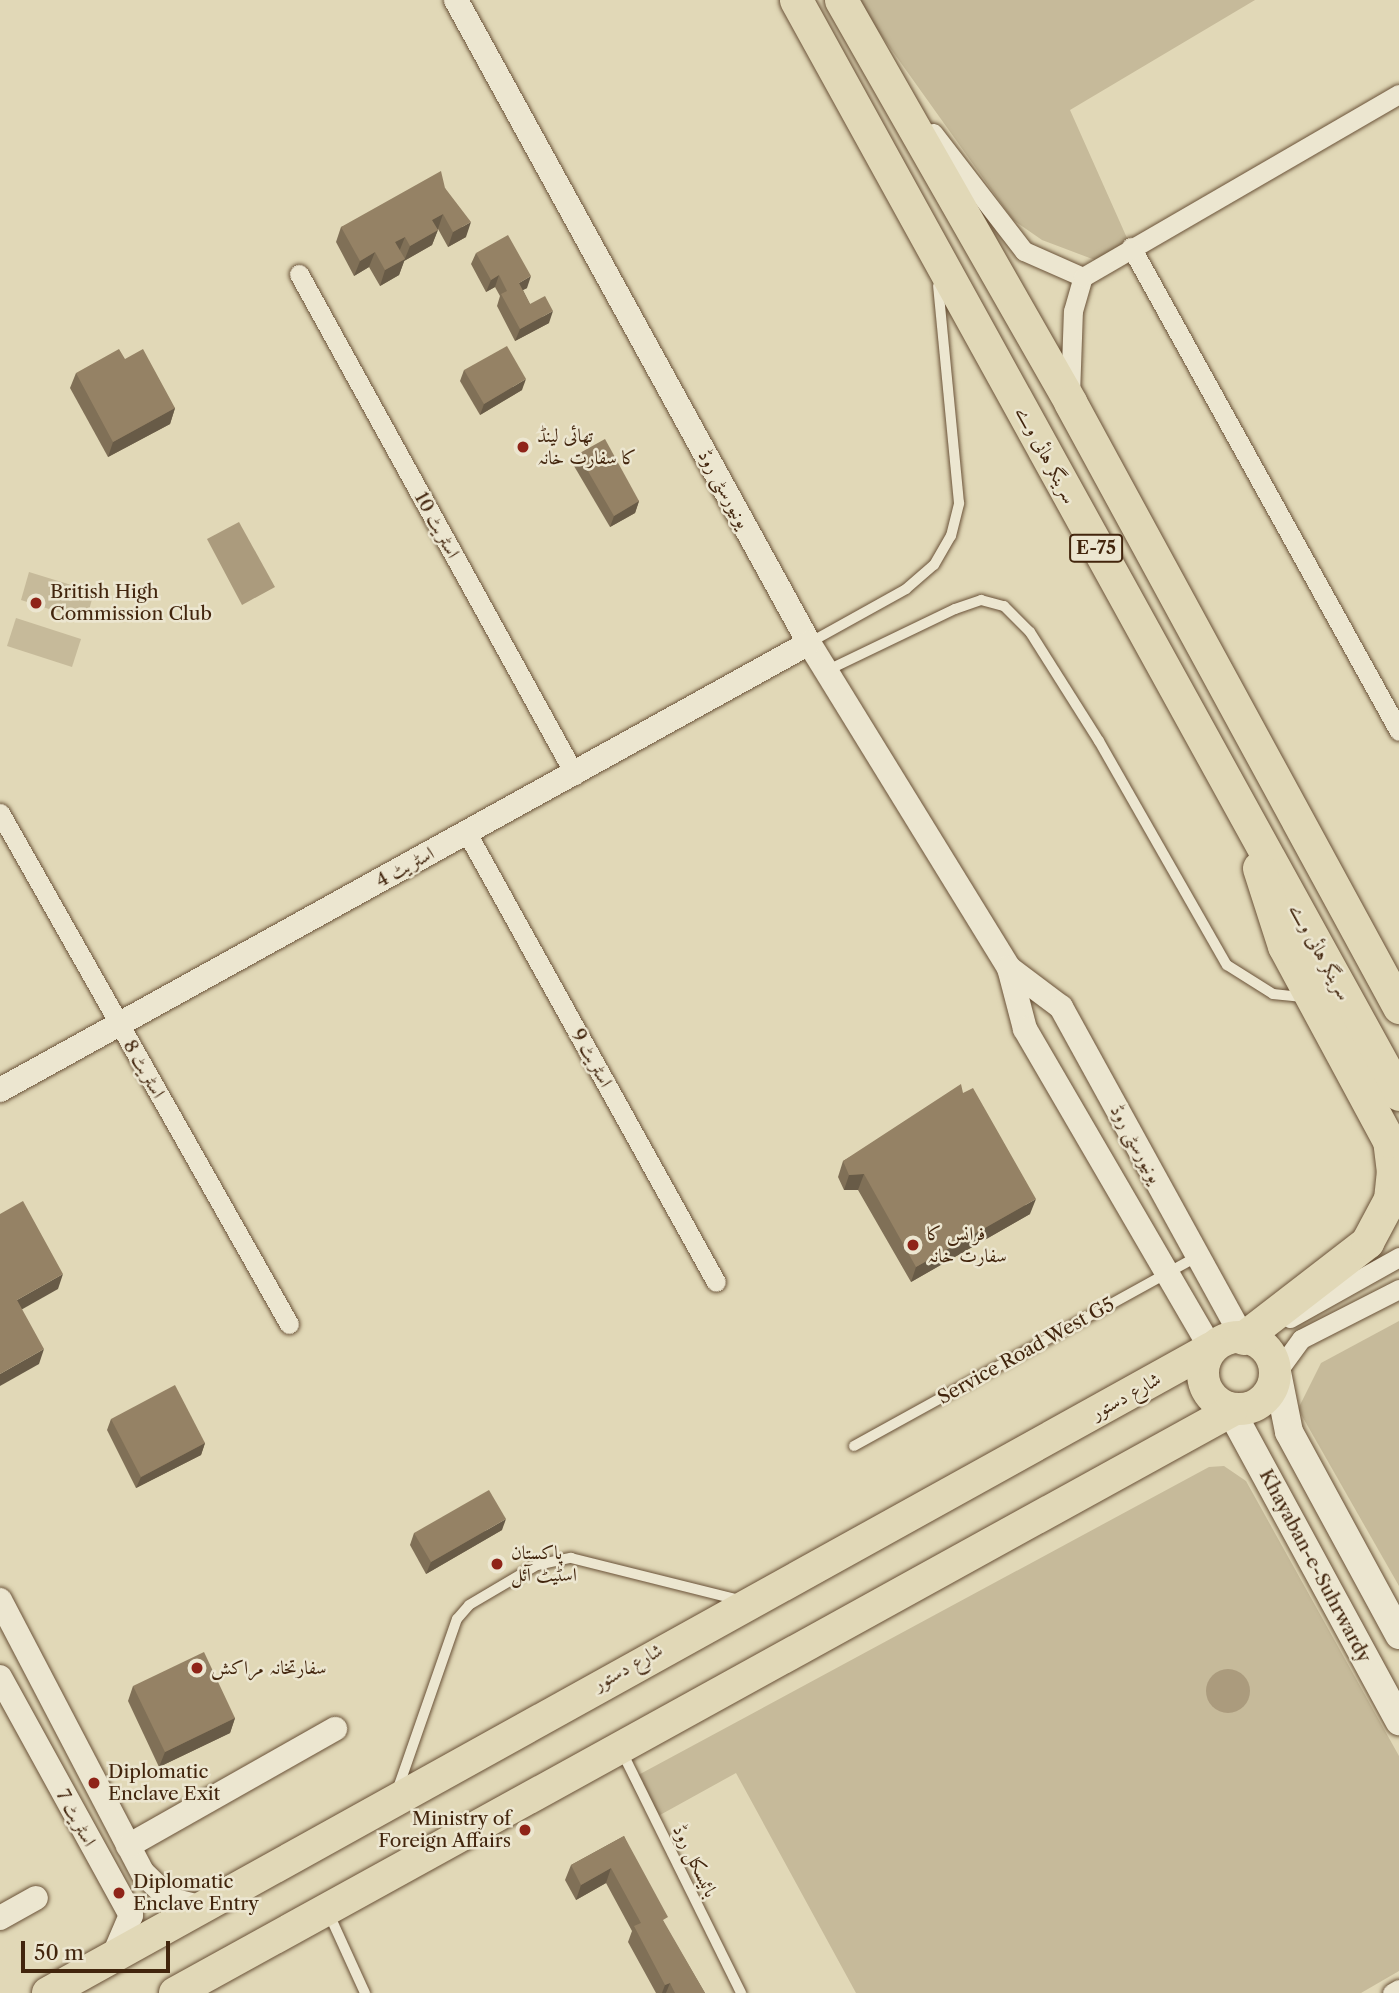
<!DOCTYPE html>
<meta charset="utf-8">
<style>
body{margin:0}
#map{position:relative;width:1399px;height:1993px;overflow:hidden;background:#e1d8b7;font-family:"Libre Caslon Text",Amiri,serif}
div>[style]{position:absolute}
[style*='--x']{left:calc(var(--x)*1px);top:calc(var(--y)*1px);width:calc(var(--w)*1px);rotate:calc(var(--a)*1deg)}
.green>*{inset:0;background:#c6ba9a}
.water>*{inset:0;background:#ab9b7d}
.round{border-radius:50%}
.roads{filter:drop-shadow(0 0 2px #6a5238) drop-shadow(0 0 2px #6a5238)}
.service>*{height:10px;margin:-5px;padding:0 5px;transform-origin:5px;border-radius:5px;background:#ece6d0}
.minor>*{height:19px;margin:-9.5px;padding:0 9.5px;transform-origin:9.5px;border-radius:9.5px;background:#ece6d0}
.tertiary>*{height:24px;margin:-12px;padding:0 12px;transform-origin:12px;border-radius:12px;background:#ece6d0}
.secondary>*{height:28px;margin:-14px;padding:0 14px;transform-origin:14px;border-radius:14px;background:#ece6d0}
.primary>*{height:32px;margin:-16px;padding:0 16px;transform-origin:16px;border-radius:16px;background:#e1d8b7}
.primary>.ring{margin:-16px;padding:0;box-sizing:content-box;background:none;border:32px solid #e1d8b7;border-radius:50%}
.trunk>*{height:33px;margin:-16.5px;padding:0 16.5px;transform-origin:16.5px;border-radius:16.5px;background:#e1d8b7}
.wall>*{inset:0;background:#807057}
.shaded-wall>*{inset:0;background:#685b47}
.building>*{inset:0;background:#958265}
.dots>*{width:19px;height:19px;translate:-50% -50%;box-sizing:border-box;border:4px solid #ece6d0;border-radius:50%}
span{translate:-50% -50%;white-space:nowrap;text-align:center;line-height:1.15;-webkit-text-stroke:5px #ece6d0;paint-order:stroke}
.shield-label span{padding:2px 5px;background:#ece6d0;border:2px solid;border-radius:5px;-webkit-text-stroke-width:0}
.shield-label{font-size:18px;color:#42250d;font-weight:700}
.poi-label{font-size:19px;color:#42250d}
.left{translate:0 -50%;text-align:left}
.right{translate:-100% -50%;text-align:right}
.street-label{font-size:19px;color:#42250d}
.scale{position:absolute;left:21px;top:1941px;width:149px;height:32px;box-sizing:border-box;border:4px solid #42250d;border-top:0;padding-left:9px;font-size:21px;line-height:24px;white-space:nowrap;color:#42250d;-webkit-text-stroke:5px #ece6d0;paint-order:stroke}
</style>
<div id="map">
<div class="green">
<div style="clip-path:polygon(856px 0,1255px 0,1070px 110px,1131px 247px,1095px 260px,1042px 240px,1013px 220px)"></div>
<div style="clip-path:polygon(29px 572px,94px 592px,86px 621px,21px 600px)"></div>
<div style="clip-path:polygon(16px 618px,81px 639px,72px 667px,7px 646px)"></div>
<div style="clip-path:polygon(1399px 1321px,1399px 1586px,1298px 1409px,1321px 1363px)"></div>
<div style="clip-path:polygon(1224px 1466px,1246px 1481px,1399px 1756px,1399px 1971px,1361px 1993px,856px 1993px,736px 1773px,651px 1820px,629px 1780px,1209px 1467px)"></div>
</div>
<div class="water">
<div style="clip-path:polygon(239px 522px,275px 587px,242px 605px,207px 539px)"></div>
<div class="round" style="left:1206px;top:1669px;width:44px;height:44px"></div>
</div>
<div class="roads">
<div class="service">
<div style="--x:809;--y:643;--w:111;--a:-29.1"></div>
<div style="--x:906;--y:589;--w:37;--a:-41"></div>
<div style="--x:934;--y:565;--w:34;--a:-60"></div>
<div style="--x:951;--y:536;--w:34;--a:-76"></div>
<div style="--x:959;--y:503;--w:218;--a:-95.5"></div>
<div style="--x:826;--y:671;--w:143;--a:-25.7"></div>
<div style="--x:955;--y:609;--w:28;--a:-19"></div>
<div style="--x:981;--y:600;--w:24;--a:15"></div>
<div style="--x:1004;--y:606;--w:37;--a:45"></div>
<div style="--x:1030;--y:632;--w:129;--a:57.7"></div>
<div style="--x:1099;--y:741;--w:258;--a:60.3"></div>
<div style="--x:1227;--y:965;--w:54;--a:32.2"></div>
<div style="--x:1273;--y:994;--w:30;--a:6"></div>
<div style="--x:854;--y:1446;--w:393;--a:-28.9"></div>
<div style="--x:622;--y:1752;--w:269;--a:63.7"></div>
<div style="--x:397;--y:1791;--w:182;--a:-70.8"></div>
<div style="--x:457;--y:1619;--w:18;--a:-49"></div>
<div style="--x:469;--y:1605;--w:79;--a:-30.5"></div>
<div style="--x:537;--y:1565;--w:35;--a:-12"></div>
<div style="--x:571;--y:1558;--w:174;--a:14"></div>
<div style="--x:329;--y:1914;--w:87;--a:65.5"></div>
</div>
<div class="minor">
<div style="--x:933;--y:133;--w:149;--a:52.4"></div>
<div style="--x:1024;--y:251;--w:64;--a:23.8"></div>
<div style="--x:1131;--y:247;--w:553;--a:61.03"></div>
<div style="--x:299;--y:274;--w:572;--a:61.15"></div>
<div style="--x:1070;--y:395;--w:84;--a:-88"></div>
<div style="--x:1073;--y:311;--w:35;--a:-74"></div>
<div style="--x:1083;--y:277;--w:365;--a:-30.1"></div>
<div style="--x:0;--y:813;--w:587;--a:60.51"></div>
<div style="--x:467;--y:833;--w:513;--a:60.99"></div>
<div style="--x:1290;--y:1318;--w:125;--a:-29.2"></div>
<div style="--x:1277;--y:1372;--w:41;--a:-54"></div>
<div style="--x:1301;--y:1339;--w:110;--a:-27"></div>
<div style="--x:1392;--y:1993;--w:8;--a:-30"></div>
</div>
<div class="tertiary">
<div style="--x:456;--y:0;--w:734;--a:61.23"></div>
<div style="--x:809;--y:643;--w:382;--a:58.4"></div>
<div style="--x:1009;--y:968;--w:63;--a:75.3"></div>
<div style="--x:1025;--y:1029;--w:369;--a:59.8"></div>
<div style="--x:1009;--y:968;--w:65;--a:36.9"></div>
<div style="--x:1061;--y:1007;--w:378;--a:61.2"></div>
<div style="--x:0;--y:1090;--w:924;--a:-28.92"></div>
<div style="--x:0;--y:1600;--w:308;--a:62.4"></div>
<div style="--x:143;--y:1873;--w:39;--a:44"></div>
<div style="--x:171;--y:1900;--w:32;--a:14"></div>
<div style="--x:0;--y:1677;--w:272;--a:61.2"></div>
<div style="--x:131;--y:1915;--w:46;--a:113.2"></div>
<div style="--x:128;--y:1846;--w:238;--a:-29.5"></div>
<div style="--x:0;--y:1918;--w:41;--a:-29.1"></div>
</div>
<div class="secondary">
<div style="--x:1277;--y:1372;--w:61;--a:78.7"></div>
<div style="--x:1289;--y:1432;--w:231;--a:61.5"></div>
<div style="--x:1231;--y:1411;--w:353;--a:61.5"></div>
</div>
<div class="primary">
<div class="ring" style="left:1203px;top:1337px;width:40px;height:40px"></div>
<div style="--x:48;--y:1993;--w:1330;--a:-29.01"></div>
<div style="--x:175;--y:1993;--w:1206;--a:-28.86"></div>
</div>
<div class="trunk">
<div style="--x:796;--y:0;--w:1249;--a:61.14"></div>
<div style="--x:841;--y:0;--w:463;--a:60.3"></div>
<div style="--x:1070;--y:402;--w:689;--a:61.46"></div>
<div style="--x:1243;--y:1338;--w:157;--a:-37.7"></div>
<div style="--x:1367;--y:1242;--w:49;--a:-61.9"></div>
<div style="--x:1390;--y:1199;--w:27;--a:-84"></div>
<div style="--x:1393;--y:1172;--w:31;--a:-97"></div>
<div style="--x:1389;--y:1141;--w:221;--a:-118.3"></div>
<div style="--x:1284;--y:946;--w:82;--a:-107.8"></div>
</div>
</div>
<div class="wall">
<div style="clip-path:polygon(445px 188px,466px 237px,448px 247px,438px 229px,432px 245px,404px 261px,399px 275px,380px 286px,369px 267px,354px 276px,336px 242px,341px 227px)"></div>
<div style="clip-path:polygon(476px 253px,527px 288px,523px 290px,530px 304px,549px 323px,515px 341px,497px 306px,500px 296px,495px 287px,486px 292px,471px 264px)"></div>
<div style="clip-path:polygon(464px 370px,522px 390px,480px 415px,460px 381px)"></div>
<div style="clip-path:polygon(76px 373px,175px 408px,170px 424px,108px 457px,70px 388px)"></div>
<div style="clip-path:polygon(578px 454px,639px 501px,635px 513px,610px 527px,574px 466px)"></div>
<div style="clip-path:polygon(963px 1093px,1030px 1214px,911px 1282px,858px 1190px,844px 1190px,838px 1177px,843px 1161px)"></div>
<div style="clip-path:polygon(111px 1419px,205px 1443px,201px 1455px,136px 1488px,107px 1430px)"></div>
<div style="clip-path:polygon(502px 1530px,426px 1574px,410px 1545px,414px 1533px)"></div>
<div style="clip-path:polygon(133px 1686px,235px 1718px,230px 1733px,159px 1767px,128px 1701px)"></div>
<div style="clip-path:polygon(624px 1836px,665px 1925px,705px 1993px,656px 1993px,628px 1942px,632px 1931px,606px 1883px,576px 1900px,565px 1880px,571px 1865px)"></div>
</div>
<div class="shaded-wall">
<div style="clip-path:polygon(443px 214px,438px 229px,427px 235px,432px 220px)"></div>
<div style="clip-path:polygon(471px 222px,466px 237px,448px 247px,453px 232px)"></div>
<div style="clip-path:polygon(438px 230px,432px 245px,404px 261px,410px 246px)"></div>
<div style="clip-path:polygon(405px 237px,399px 252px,395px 242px)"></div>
<div style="clip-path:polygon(375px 252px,369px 267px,354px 276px,360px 261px)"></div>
<div style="clip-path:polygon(405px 259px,399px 275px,380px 286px,385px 270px)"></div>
<div style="clip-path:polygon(499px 275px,495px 287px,486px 292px,491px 280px)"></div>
<div style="clip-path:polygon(531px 276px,527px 288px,515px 294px,519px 283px)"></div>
<div style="clip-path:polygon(553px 311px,549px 323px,515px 341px,520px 329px)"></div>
<div style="clip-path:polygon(526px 379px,522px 390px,480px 415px,484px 404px)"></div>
<div style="clip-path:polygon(175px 408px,170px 424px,108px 457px,113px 442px)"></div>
<div style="clip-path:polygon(639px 501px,635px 513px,610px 527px,614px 516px)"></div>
<div style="clip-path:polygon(864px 1174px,858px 1190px,844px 1190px,849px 1175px)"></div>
<div style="clip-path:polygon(1036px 1199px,1030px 1214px,911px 1282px,916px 1267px)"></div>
<div style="clip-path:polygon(63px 1274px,58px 1289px,12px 1315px,17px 1300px)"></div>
<div style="clip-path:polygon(44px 1349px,39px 1364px,0 1386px,0 1374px)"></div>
<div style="clip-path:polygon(205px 1443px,201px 1455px,136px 1488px,141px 1477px)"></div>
<div style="clip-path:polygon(506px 1519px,502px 1530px,426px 1574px,431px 1562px)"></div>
<div style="clip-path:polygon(235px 1718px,230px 1733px,159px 1767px,165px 1752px)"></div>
<div style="clip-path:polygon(611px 1868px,606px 1883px,576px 1900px,581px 1885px)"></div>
<div style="clip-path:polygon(670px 1983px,666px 1993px,662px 1993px,665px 1985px)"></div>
</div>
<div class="building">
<div style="clip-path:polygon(441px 171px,445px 188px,471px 222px,453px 232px,443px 214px,432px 220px,438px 230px,410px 246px,405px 237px,395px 242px,405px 259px,385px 270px,375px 252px,360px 261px,341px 227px)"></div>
<div style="clip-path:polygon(508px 235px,531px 276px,519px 283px,530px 304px,545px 296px,553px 311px,520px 329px,501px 294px,507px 291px,499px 275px,491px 280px,476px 253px)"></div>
<div style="clip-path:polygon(507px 346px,526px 379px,484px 404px,464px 370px)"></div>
<div style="clip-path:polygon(119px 349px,125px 359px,143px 349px,175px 408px,113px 442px,76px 373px)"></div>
<div style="clip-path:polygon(605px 439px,639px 501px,614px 516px,578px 454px)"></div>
<div style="clip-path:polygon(961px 1084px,963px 1093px,973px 1088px,1036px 1199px,916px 1267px,864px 1174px,849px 1175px,843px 1161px)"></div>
<div style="clip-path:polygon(23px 1201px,63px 1274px,17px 1300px,44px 1349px,0 1374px,0 1214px)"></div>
<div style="clip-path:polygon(175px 1385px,205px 1443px,141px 1477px,111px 1419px)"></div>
<div style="clip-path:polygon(489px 1490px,506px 1519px,431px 1562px,414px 1533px)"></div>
<div style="clip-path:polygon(204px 1652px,235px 1718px,165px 1752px,133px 1686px)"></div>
<div style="clip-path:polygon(624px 1836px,668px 1917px,663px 1920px,705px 1993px,675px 1993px,670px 1983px,665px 1985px,634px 1926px,641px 1923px,611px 1868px,581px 1885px,571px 1865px)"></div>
</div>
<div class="dots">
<div style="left:523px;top:447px;background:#8f2418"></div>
<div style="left:36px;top:603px;background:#8f2418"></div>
<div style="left:913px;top:1245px;background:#8f2418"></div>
<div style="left:497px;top:1564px;background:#8f2418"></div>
<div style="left:197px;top:1668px;background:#8f2418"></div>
<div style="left:94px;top:1783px;background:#8f2418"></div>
<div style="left:525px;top:1830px;background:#8f2418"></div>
<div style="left:119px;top:1893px;background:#8f2418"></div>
</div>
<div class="shield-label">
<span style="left:1096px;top:548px">E-75</span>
</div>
<div class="poi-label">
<span class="left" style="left:537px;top:447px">تھائی لینڈ<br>کا سفارت خانہ</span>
<span class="left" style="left:50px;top:603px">British High<br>Commission Club</span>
<span class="left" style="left:927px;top:1245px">فرانس کا<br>سفارت خانہ</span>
<span class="left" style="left:511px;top:1564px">پاکستان<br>اسٹیٹ آئل</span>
<span class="left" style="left:211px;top:1668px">سفارتخانہ مراکش</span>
<span class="left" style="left:108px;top:1783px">Diplomatic<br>Enclave Exit</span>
<span class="right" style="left:511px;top:1830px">Ministry of<br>Foreign Affairs</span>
<span class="left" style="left:133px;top:1893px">Diplomatic<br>Enclave Entry</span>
</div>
<div class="street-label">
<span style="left:1046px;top:455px;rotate:62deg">سرینگر ہائی وے</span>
<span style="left:724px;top:489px;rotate:61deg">یونیورسٹی روڈ</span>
<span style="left:437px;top:525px;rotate:61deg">اسٹریٹ 10</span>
<span style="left:405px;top:867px;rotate:-29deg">اسٹریٹ 4</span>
<span style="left:1320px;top:952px;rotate:61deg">سرینگر ہائی وے</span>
<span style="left:592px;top:1058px;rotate:61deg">اسٹریٹ 9</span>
<span style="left:144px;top:1069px;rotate:60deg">اسٹریٹ 8</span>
<span style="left:1136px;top:1144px;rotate:61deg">یونیورسٹی روڈ</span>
<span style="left:1026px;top:1351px;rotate:-29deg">Service Road West G5</span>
<span style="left:1126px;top:1396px;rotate:-29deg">شارع دستور</span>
<span style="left:1315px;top:1566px;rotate:62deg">Khayaban-e-Suhrwardy</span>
<span style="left:628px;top:1667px;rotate:-29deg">شارع دستور</span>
<span style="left:76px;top:1818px;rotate:61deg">اسٹریٹ 7</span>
<span style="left:695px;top:1861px;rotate:64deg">بائیسکل روڈ</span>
</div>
<div class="scale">50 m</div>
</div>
